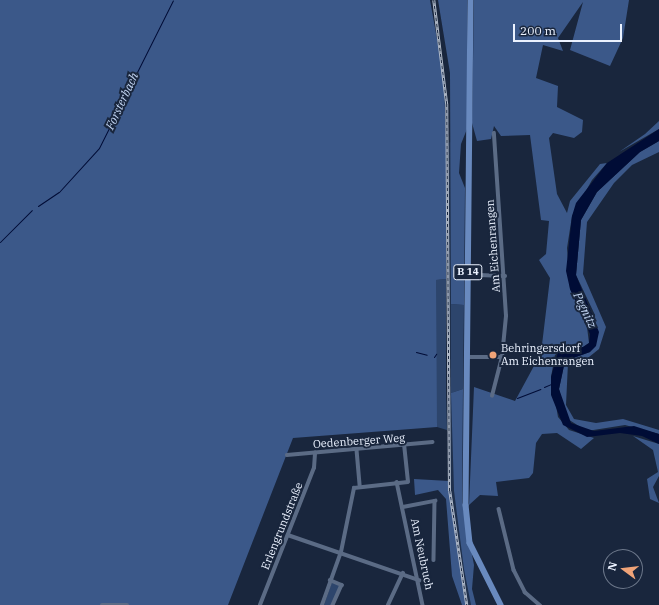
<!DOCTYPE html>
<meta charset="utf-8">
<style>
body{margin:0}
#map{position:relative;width:659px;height:605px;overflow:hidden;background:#19263d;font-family:"IBM Plex Serif",serif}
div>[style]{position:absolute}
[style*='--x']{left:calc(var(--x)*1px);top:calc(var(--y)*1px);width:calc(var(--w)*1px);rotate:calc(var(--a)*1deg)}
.built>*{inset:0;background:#1f304c}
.green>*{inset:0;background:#2d456c}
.forest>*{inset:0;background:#3b5889}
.water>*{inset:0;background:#000c36}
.stream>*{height:1px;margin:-0.5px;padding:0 0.5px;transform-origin:0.5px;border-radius:0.5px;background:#000c36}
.minor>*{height:3.5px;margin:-1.75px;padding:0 1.75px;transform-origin:1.75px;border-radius:1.75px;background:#5b6b85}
.tertiary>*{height:4px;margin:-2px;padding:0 2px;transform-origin:2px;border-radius:2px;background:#5b6b85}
.primary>*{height:5.5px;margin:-2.75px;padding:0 2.75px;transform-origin:2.75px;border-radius:2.75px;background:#698abf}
.rail>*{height:2.5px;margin-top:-1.25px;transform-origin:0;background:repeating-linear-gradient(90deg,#19263d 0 3px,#b0b9c8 0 6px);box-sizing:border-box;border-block:1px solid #b0b9c8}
.dots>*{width:11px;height:11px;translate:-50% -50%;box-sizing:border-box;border:2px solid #19263d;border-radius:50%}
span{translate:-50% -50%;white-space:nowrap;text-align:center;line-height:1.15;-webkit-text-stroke:4px #19263d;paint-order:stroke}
.shield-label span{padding:1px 3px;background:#19263d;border:1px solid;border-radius:3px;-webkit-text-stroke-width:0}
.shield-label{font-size:10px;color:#ebf2ff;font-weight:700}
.street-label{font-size:11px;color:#ebf2ff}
.poi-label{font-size:11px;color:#ebf2ff}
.left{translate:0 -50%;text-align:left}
.water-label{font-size:12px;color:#c4d7f5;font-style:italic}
.north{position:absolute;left:603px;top:549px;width:40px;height:40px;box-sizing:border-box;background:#19263d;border:1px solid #6d788b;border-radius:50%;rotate:285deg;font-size:11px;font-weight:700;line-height:16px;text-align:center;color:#ebf2ff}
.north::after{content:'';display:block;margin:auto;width:14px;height:18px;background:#efa378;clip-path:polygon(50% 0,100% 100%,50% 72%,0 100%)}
.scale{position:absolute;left:513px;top:24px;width:109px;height:18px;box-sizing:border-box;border:2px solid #ebf2ff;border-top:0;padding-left:5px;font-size:12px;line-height:14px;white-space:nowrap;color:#ebf2ff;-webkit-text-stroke:3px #19263d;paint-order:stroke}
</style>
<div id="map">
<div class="built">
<div style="clip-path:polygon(451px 142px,454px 491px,471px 605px,466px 605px,459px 569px,449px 492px,446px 143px)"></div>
</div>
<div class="green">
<div style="clip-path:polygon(446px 279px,446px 394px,447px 430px,437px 427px,434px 387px,436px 280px)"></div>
<div style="clip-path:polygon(451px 304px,464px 305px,463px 389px,451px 393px)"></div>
<div style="clip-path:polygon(332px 582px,340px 586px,332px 605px,324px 605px)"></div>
</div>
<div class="forest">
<div style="clip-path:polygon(0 0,430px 0,444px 78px,446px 141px,446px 279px,436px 280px,437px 427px,293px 438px,228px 605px,0 605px)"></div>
<div style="clip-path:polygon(438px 0,467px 0,467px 129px,461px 144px,459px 173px,465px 188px,464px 305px,451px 304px,450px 73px)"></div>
<div style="clip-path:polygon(474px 0,629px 0,623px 38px,610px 66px,570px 50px,583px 2px,558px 38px,563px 51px,543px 45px,536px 78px,558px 86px,557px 107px,583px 120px,582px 132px,574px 138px,553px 133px,549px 138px,557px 194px,567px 213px,570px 201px,600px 164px,607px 163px,592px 180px,572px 216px,567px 248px,570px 289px,586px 319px,589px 343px,583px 347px,564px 347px,555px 355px,551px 377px,558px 417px,569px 430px,594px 438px,581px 449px,557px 433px,542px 434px,536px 443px,533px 473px,529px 478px,496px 482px,498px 496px,480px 495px,469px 505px,474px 387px,515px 401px,541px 353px,550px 278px,539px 260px,546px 254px,549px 221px,541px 220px,530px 135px,501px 136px,494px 126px,491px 139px,477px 141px,472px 123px)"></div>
<div style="clip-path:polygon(659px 121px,659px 129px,619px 152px,645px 134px)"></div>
<div style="clip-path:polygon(659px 141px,659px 152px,632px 165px,614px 183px,587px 222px,583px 274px,606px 327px,599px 349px,584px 361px,568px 363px,566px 405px,574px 419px,596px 423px,623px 419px,659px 430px,659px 434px,625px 425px,587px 431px,566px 418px,559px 389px,565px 361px,590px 352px,595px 315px,576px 275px,581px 220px,597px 192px,640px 152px)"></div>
<div style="clip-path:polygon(463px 389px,462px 502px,474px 565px,472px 589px,476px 605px,471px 605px,464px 569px,454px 491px,451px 393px)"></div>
<div style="clip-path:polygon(633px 436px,659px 444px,659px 476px,653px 487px,659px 503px,650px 499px,647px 479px,658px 472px,653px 450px)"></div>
<div style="clip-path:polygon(414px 479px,449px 481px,466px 605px,462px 605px,452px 576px,446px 499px,438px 490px,415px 495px)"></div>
</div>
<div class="water">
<div style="clip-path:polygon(659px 129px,659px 141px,640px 152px,597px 192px,581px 220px,576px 275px,599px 332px,596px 346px,590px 352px,565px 361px,559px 389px,571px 423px,594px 431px,634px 426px,659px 434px,659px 444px,642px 436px,620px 433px,587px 437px,563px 425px,551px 395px,551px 377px,559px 348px,583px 347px,589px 343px,590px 334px,570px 289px,566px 271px,572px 216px,576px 203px,607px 163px)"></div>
</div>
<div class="stream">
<div style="--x:38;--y:206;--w:25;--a:-34"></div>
<div style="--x:59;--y:192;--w:59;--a:-47.7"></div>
<div style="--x:99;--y:148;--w:165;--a:-63.4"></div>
<div style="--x:0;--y:242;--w:45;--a:-45"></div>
<div style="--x:416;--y:352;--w:11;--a:15"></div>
<div style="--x:434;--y:357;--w:4;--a:-56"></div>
<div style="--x:544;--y:387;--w:8;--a:-23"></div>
<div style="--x:517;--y:398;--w:25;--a:-21"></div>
</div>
<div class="minor">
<div style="--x:479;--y:275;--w:26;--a:2"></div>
<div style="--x:467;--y:357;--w:35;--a:0"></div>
<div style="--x:492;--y:396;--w:40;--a:-75.6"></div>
<div style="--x:502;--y:357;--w:41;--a:-84.4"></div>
<div style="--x:506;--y:316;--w:183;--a:-93.8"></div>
<div style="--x:357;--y:450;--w:35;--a:85"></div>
<div style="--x:287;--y:455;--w:146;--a:-5.1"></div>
<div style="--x:397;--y:482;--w:126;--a:78.1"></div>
<div style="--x:403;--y:507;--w:33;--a:-11"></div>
<div style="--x:435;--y:501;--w:59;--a:91"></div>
<div style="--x:499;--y:509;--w:63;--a:76.2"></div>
<div style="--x:514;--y:570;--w:25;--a:63"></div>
<div style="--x:525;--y:592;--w:20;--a:41"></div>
<div style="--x:288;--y:535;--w:139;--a:19"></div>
<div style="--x:330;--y:580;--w:13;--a:23"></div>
<div style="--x:342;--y:585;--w:22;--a:114"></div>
<div style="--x:260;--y:605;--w:147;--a:-68.5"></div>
<div style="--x:314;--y:468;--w:15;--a:-86"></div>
<div style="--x:322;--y:605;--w:56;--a:-70.3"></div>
<div style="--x:341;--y:552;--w:65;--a:-78.5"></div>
<div style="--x:354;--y:488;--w:54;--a:-6.3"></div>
<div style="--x:408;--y:482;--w:36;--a:-96"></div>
<div style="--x:388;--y:605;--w:35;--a:-65"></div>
</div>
<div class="tertiary">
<div style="--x:102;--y:605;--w:25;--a:0"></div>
</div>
<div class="primary">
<div style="--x:471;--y:0;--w:505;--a:90.57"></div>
<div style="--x:466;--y:505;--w:38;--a:84"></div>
<div style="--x:470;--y:543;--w:69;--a:63.4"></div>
</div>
<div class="rail">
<div style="--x:434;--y:0;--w:105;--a:82.9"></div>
<div style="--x:447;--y:104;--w:387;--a:89.6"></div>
<div style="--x:450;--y:491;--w:115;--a:81.5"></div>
</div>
<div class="dots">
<div style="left:493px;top:355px;background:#efa378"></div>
</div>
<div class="shield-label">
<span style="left:468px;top:272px">B 14</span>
</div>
<div class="street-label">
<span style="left:493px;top:246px;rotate:-94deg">Am Eichenrangen</span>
<span style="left:359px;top:441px;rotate:-4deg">Oedenberger Weg</span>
<span style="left:282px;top:526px;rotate:-68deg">Erlengrundstraße</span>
<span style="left:422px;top:554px;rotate:78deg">Am Neubruch</span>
</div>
<div class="poi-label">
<span class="left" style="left:501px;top:355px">Behringersdorf<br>Am Eichenrangen</span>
</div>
<div class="water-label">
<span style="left:122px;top:101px;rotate:-65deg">Forsterbach</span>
<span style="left:585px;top:310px;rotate:64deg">Pegnitz</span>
</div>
<div class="north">N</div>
<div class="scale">200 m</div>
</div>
